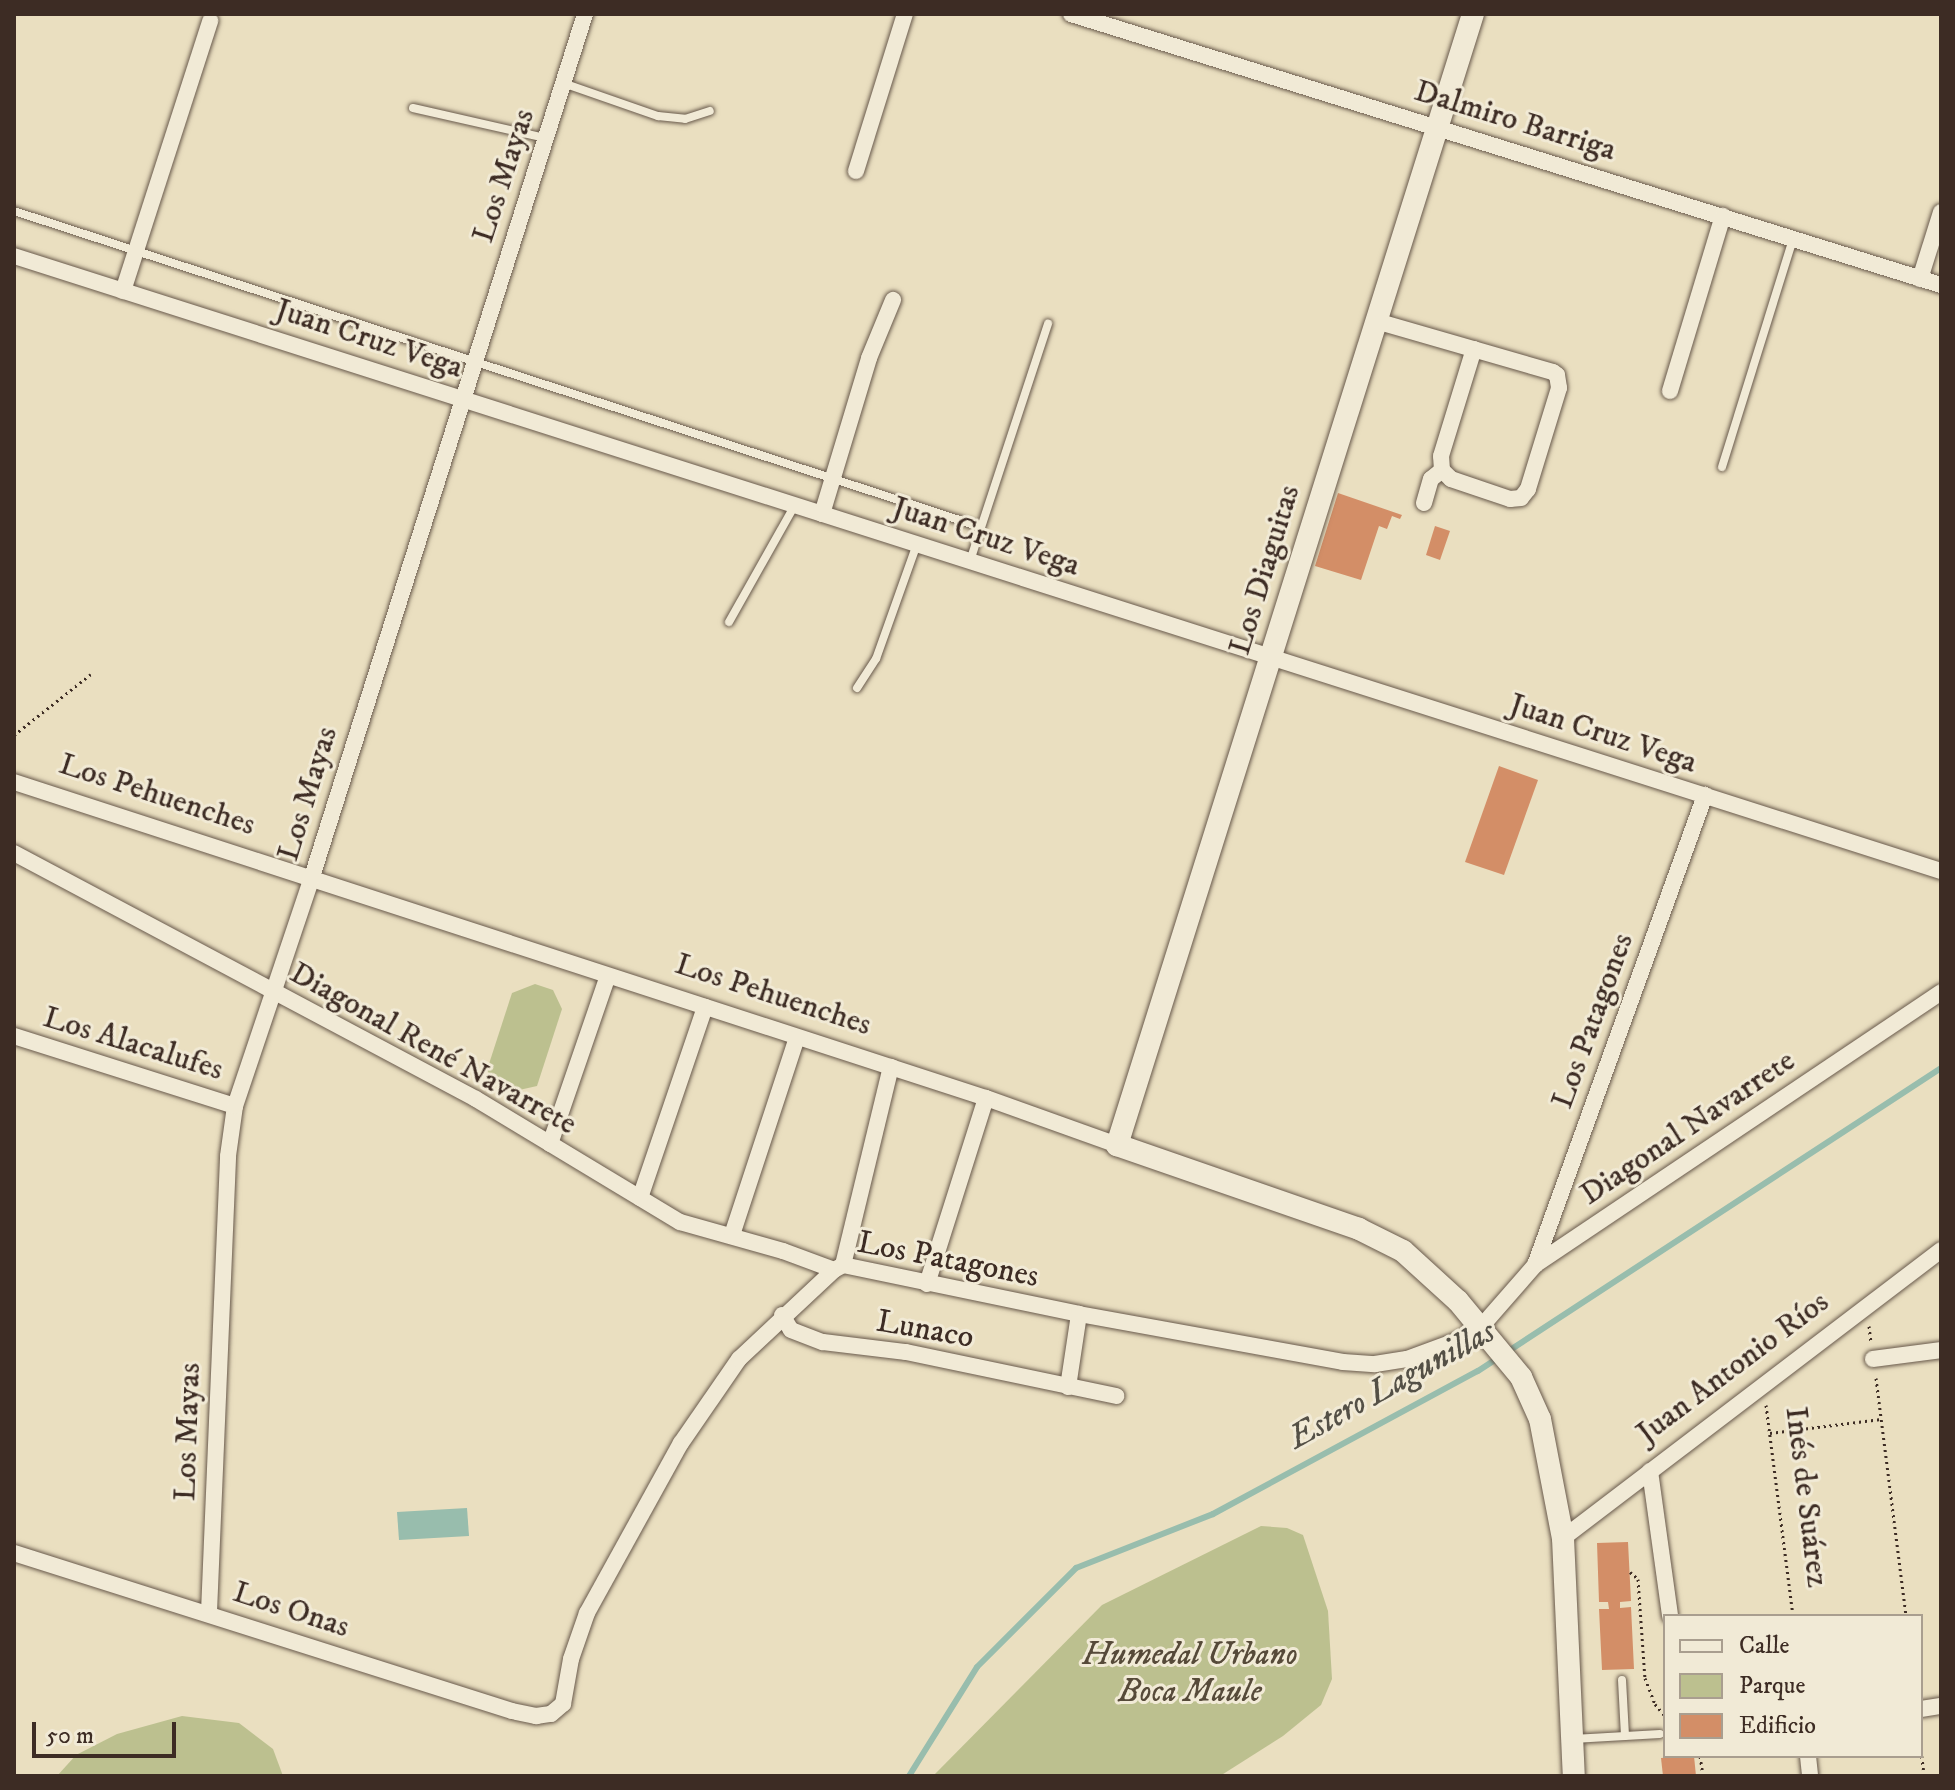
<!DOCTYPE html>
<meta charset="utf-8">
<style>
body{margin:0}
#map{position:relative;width:1955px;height:1790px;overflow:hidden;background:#eadfc0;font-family:"IM FELL DW Pica",serif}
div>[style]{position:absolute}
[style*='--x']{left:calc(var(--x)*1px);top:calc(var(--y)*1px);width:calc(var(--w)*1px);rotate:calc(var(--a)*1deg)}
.green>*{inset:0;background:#bcc08f}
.water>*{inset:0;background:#98bdad}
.stream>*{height:6px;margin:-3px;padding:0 3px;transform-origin:3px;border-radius:3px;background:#98bdad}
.building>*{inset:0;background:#d38e67}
.path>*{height:3px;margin-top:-1.5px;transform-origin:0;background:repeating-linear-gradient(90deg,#3d2c24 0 2px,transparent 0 6px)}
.roads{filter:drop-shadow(0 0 2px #68594b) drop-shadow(0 0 2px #68594b)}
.lane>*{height:8px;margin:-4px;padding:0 4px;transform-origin:4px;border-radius:4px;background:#f1ead6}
.street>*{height:16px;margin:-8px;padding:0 8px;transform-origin:8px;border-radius:8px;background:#f1ead6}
.secondary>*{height:22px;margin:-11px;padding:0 11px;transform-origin:11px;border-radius:11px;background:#f1ead6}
span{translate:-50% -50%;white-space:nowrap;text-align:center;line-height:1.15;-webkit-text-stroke:6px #f1ead6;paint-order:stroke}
.street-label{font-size:32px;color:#3d2c24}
.park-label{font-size:32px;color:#564a39;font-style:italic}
.water-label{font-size:34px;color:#545046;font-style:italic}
.frame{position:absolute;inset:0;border:16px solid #3d2c24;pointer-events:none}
.legend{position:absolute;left:1663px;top:1614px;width:260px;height:144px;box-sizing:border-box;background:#f1ead6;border:2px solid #a99e8f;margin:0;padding:10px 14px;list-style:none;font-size:24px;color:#3d2c24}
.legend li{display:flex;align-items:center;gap:16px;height:40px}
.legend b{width:40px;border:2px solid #a99e8f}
.scale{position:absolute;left:32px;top:1722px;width:144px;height:36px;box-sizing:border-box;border:4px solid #3d2c24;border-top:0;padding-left:10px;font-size:24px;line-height:28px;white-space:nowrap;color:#3d2c24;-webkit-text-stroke:6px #f1ead6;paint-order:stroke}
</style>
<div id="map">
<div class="green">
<div style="clip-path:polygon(535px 984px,553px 990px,562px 1009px,537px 1086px,506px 1093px,493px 1082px,487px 1070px,512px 993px)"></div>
<div style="clip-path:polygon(1261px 1526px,1287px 1528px,1303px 1535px,1328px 1611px,1332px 1679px,1321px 1705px,1283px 1736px,1220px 1776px,933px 1776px,1102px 1605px)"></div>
<div style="clip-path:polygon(182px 1716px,239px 1723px,273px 1749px,283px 1776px,57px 1776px,76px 1755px,117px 1734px)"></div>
</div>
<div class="water">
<div style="clip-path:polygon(467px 1508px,469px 1536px,399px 1540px,397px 1512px)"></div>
</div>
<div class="stream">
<div style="--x:909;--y:1776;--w:128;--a:-58"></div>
<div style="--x:977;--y:1667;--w:140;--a:-45"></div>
<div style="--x:1076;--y:1568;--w:147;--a:-21.5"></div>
<div style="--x:1213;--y:1514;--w:301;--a:-28.4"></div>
<div style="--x:1478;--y:1371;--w:553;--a:-33.2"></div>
</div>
<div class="building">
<div style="clip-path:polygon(1338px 493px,1402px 515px,1400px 519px,1392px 516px,1387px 529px,1379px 526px,1361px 580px,1315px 566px)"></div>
<div style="clip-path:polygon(1435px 526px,1450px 531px,1440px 560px,1426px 555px)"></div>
<div style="clip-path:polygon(1499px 766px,1538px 780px,1504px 875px,1465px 862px)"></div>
<div style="clip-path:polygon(1628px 1542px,1631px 1601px,1620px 1602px,1620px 1608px,1631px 1607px,1634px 1669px,1602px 1670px,1599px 1609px,1609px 1609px,1608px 1602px,1599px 1602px,1597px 1543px)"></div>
<div style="clip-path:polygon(1694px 1756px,1696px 1776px,1663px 1776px,1661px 1758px)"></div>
</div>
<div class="path">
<div style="--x:14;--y:735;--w:98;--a:-38.4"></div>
<div style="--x:1869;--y:1326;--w:16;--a:83"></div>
<div style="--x:1876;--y:1378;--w:240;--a:82.8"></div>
<div style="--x:1766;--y:1405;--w:213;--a:82.7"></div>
<div style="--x:1770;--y:1433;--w:112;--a:-7.2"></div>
<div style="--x:1630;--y:1572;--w:11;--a:41"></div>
<div style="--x:1638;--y:1579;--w:99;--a:86"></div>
<div style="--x:1645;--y:1678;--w:28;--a:69"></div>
<div style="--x:1655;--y:1704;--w:16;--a:50"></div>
<div style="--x:1921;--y:1750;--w:26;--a:83"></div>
<div style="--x:1700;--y:1756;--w:20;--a:81"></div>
</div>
<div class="roads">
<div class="lane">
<div style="--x:563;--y:83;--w:101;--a:19.2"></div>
<div style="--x:658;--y:116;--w:27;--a:6"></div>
<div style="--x:685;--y:119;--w:26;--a:-18"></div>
<div style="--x:413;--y:108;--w:135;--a:12.8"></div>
<div style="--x:14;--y:211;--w:1017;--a:18.1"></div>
<div style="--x:1722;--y:467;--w:239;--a:-72.7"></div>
<div style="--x:970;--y:561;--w:250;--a:-71.8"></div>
<div style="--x:729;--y:622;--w:134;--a:-60.6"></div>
<div style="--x:857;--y:688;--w:35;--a:-57"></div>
<div style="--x:876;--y:659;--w:122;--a:-70.4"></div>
<div style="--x:1622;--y:1680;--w:56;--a:86.9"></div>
<div style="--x:1573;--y:1739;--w:87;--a:-3.3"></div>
</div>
<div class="street">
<div style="--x:1071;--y:14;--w:911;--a:17.3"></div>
<div style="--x:856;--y:171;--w:164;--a:-72.7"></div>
<div style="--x:14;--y:256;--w:2023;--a:17.7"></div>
<div style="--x:1920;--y:279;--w:70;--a:-72.6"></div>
<div style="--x:123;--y:291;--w:284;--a:-72.1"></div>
<div style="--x:1376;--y:321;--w:184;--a:16.1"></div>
<div style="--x:1553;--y:372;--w:5;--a:37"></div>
<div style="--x:1557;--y:375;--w:13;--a:81"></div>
<div style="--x:1559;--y:388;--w:106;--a:107.1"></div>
<div style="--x:1528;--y:489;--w:11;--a:128"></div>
<div style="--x:1521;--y:498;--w:11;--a:175"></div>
<div style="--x:1510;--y:499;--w:62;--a:-161.3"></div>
<div style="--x:1451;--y:479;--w:13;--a:-135"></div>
<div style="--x:1442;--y:470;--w:14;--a:-94"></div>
<div style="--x:1441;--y:456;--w:112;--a:-72.9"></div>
<div style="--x:1670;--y:391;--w:183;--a:-73.2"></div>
<div style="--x:1424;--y:503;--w:25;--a:-74"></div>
<div style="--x:1431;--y:479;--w:14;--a:-39"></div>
<div style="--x:822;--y:514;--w:163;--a:-73.2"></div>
<div style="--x:869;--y:358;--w:63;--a:-67.5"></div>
<div style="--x:14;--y:782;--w:1022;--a:18.01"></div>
<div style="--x:986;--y:1098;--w:139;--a:19.7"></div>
<div style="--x:14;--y:853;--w:523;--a:28.03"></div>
<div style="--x:476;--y:1099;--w:238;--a:31.1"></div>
<div style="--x:680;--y:1222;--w:107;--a:15.7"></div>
<div style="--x:783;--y:1251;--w:54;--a:20.4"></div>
<div style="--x:14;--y:1036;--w:232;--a:17.6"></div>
<div style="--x:550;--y:1144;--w:178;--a:-71"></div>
<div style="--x:640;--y:1198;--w:202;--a:-71.2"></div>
<div style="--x:732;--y:1235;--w:208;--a:-71.8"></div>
<div style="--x:843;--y:1265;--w:204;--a:-76.4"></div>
<div style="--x:1535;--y:1265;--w:500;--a:-70.1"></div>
<div style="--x:927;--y:1284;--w:195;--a:-72.4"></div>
<div style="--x:782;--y:1315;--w:17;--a:59"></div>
<div style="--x:791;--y:1330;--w:34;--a:21"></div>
<div style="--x:823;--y:1342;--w:84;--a:6.9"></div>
<div style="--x:906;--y:1352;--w:215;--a:11.8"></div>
<div style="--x:1873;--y:1359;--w:69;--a:-7.5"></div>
<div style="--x:1068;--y:1387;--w:74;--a:-81.4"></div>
<div style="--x:1650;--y:1471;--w:146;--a:82.1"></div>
<div style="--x:1563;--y:1538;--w:475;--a:-37.3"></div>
<div style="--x:14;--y:1553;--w:522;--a:17.6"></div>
<div style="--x:512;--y:1711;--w:25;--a:12"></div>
<div style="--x:536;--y:1716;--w:15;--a:-8"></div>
<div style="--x:551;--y:1714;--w:16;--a:-40"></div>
<div style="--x:563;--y:1704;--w:46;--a:-79.9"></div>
<div style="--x:571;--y:1659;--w:49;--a:-70.8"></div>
<div style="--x:587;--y:1613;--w:194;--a:-61.1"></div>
<div style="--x:681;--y:1443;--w:102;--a:-55.4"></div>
<div style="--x:739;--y:1359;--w:130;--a:-43.1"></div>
<div style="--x:834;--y:1270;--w:10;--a:-29"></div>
<div style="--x:843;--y:1265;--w:241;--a:11.7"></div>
<div style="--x:1079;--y:1314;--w:268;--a:10.3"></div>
<div style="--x:1343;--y:1362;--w:32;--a:4"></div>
<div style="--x:1375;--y:1364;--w:32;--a:-9"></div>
<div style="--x:1407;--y:1359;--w:52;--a:-20.2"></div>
<div style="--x:1456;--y:1341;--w:29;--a:-29"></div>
<div style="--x:1481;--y:1327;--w:82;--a:-48.9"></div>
<div style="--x:1535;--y:1265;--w:489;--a:-33.9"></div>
<div style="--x:209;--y:1612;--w:456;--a:-87.6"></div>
<div style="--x:228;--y:1156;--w:50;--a:-82"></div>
<div style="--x:235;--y:1106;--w:238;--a:-71.4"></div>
<div style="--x:311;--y:880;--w:908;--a:-72.44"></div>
<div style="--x:1921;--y:1709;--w:20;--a:-9"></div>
<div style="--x:1808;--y:1756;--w:20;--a:84"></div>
</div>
<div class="secondary">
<div style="--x:1473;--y:14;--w:1186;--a:107.47"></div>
<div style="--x:1117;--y:1145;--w:256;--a:19.1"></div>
<div style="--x:1359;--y:1229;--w:49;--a:26.6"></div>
<div style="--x:1403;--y:1251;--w:74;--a:42.3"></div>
<div style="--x:1458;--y:1301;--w:99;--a:50.3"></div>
<div style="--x:1521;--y:1377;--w:46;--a:65.7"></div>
<div style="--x:1540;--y:1419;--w:121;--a:79.1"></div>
<div style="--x:1563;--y:1538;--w:238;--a:87.4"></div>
</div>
</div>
<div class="street-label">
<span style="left:1515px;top:121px;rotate:17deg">Dalmiro Barriga</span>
<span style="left:504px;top:176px;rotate:-72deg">Los Mayas</span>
<span style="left:369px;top:339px;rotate:18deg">Juan Cruz Vega</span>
<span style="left:986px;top:537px;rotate:18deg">Juan Cruz Vega</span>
<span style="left:1265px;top:570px;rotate:-73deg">Los Diaguitas</span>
<span style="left:1603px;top:734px;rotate:18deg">Juan Cruz Vega</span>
<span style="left:308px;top:794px;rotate:-73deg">Los Mayas</span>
<span style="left:157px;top:795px;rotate:18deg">Los Pehuenches</span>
<span style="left:773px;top:995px;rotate:18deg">Los Pehuenches</span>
<span style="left:1593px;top:1021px;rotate:-70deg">Los Patagones</span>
<span style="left:133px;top:1044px;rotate:17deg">Los Alacalufes</span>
<span style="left:433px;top:1049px;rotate:29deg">Diagonal René Navarrete</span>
<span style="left:1688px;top:1128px;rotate:-34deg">Diagonal Navarrete</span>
<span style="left:948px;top:1260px;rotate:11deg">Los Patagones</span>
<span style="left:925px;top:1330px;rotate:10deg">Lunaco</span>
<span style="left:1733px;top:1368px;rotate:-37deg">Juan Antonio Ríos</span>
<span style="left:188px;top:1432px;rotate:-88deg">Los Mayas</span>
<span style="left:1806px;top:1497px;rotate:83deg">Inés de Suárez</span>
<span style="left:291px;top:1610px;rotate:18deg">Los Onas</span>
</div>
<div class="park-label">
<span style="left:1190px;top:1674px">Humedal Urbano<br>Boca Maule</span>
</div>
<div class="water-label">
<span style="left:1392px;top:1385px;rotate:-29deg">Estero Lagunillas</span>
</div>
<div class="frame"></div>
<ul class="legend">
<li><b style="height:10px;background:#f1ead6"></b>Calle</li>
<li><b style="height:22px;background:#bcc08f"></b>Parque</li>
<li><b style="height:22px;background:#d38e67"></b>Edificio</li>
</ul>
<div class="scale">50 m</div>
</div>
